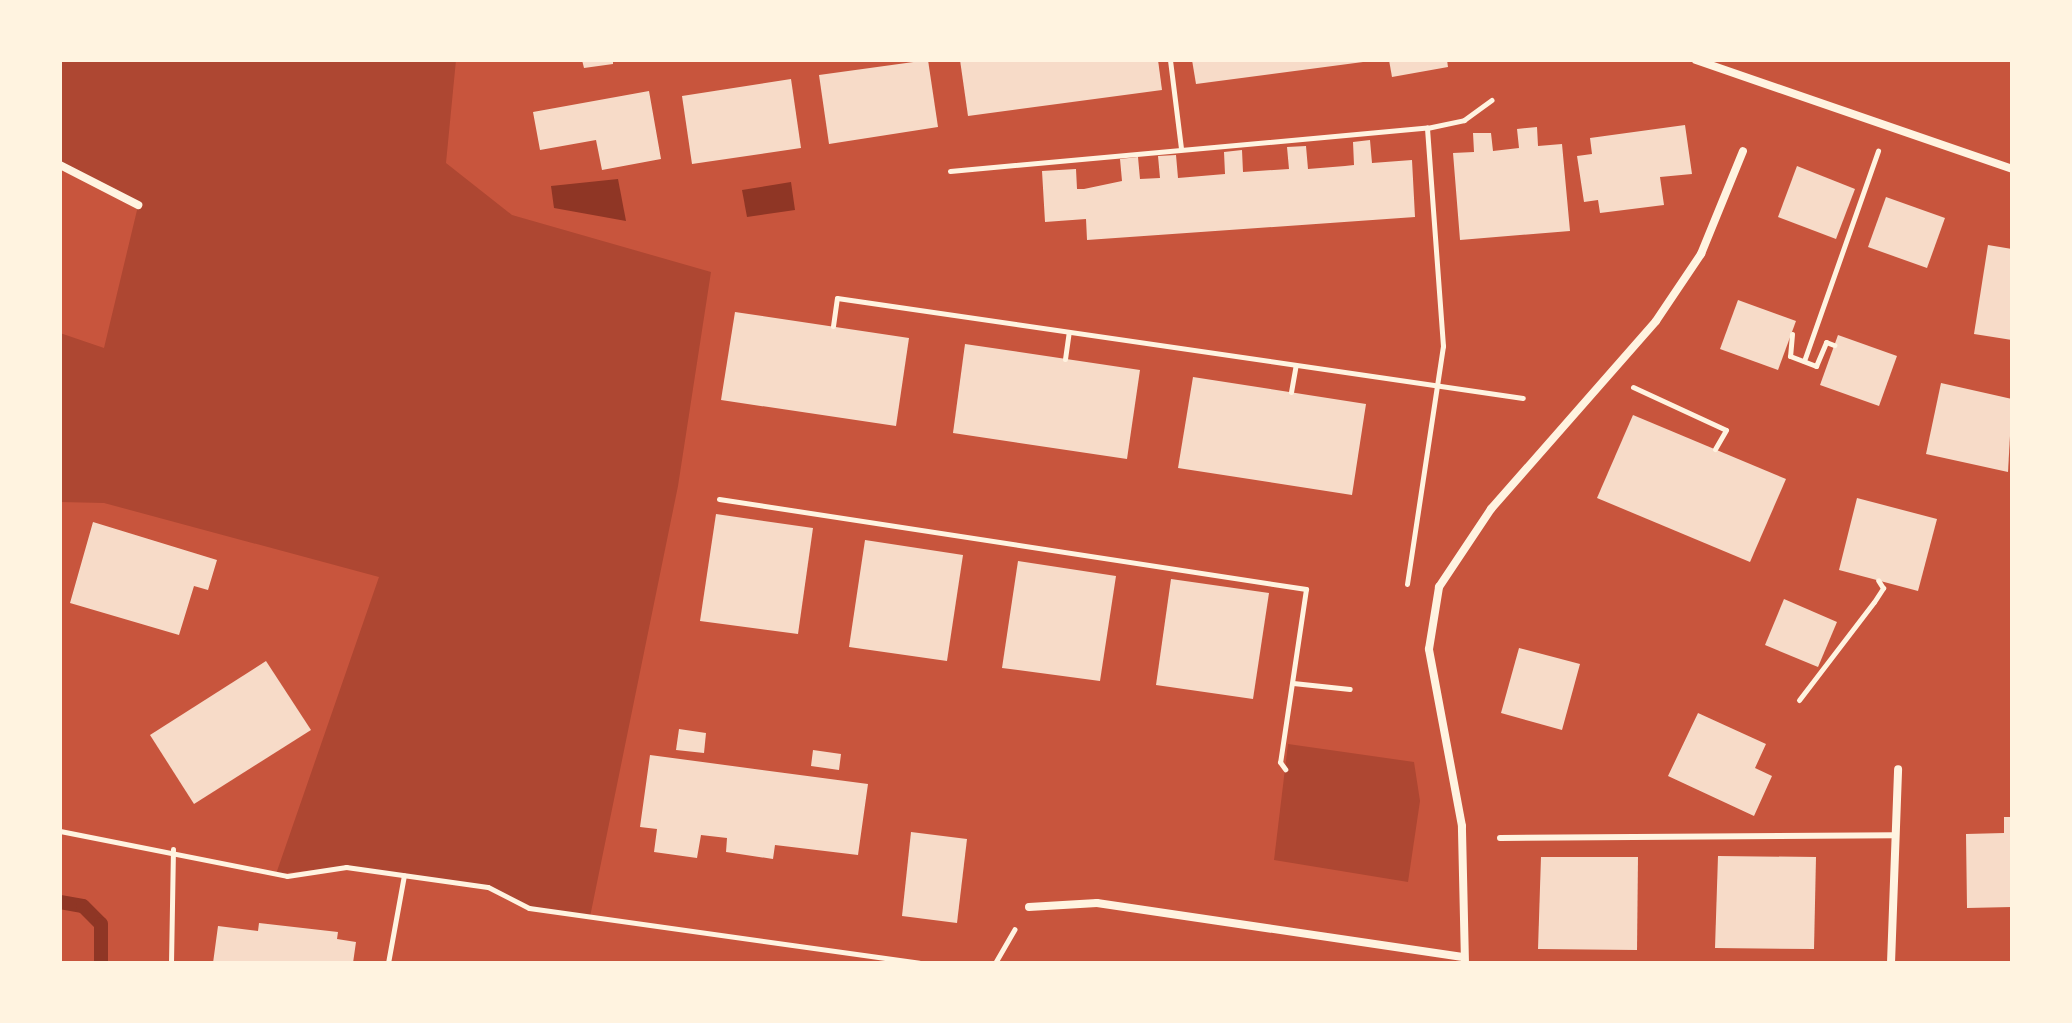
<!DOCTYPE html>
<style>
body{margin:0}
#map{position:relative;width:2072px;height:1023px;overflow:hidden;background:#c8553d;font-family:"DejaVu Sans",sans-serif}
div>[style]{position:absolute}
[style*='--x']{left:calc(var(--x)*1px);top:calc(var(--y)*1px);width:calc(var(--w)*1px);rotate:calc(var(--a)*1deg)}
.green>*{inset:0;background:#ae4732}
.water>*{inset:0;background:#8f3625}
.stream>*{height:14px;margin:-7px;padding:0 7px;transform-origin:7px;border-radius:7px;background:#8f3625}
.building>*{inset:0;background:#f7dbc8}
.path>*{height:5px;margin:-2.5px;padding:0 2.5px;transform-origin:2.5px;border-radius:2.5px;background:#fff3e0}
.service>*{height:6px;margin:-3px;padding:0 3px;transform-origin:3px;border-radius:3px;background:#fff3e0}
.minor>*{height:8px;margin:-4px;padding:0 4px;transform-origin:4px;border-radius:4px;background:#fff3e0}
span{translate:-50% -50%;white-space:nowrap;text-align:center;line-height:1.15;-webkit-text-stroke:6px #fff3e0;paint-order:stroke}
.frame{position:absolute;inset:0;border:62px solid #fff3e0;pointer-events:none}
</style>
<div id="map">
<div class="green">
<div style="clip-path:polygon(60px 60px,456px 60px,446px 163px,512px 215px,711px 272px,678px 486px,590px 917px,529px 908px,488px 887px,346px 867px,276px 874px,379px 577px,104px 503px,60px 502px,60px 333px,104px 348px,138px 206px,60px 165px)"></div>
<div style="clip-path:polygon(1288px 744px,1414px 762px,1420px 801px,1408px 882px,1274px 860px)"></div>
</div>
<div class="water">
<div style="clip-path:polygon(618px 179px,626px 221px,554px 208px,551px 186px)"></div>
<div style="clip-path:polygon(791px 182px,795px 210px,747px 217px,742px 190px)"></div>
</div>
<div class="stream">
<div style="--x:60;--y:902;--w:23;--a:10"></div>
<div style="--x:83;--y:906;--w:25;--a:45"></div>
<div style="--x:101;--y:924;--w:39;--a:90"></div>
</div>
<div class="building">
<div style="clip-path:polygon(582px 60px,613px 60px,613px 64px,584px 68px)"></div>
<div style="clip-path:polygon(928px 60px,938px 127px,829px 144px,819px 75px)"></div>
<div style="clip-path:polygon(960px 60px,1158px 60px,1162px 90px,968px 116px)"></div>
<div style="clip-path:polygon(1192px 60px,1363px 60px,1363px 62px,1196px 84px)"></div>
<div style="clip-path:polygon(1389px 60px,1447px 60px,1448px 67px,1392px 77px)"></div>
<div style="clip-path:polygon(791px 79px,801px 148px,692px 164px,682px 96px)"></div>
<div style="clip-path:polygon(649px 91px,661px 159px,602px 170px,596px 140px,540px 150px,533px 112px)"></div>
<div style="clip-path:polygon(1685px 125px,1692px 174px,1660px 177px,1664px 205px,1600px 213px,1598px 200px,1584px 202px,1577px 156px,1592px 154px,1590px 138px)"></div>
<div style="clip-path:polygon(1537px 127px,1538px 146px,1562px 144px,1570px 231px,1460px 240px,1453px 153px,1474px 152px,1473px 133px,1491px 133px,1493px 151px,1519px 148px,1517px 129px)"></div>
<div style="clip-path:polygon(1370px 140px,1372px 163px,1412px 160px,1415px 217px,1087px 240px,1086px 219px,1045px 222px,1042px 171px,1076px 169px,1077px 189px,1084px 189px,1122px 181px,1120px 159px,1138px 157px,1140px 179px,1160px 178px,1158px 156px,1176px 155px,1178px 178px,1225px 174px,1224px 152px,1242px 150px,1243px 172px,1289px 169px,1287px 147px,1306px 146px,1308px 169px,1345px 166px,1354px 165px,1353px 142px)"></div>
<div style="clip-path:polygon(1797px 166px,1855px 189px,1836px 239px,1778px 217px)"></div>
<div style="clip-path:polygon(1886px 197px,1945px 218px,1927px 268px,1868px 247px)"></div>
<div style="clip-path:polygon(1988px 245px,2012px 249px,2012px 340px,1974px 334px)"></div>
<div style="clip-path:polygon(1738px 300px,1796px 321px,1778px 370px,1720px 349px)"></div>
<div style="clip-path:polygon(735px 312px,909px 338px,896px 426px,721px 400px)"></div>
<div style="clip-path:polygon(1838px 335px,1897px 356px,1879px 406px,1820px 385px)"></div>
<div style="clip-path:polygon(965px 344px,1140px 370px,1127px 459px,953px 433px)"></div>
<div style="clip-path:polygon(1193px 377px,1366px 404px,1352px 495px,1178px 468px)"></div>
<div style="clip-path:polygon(1941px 383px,2012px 399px,2008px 472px,1926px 454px)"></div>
<div style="clip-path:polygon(1633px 415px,1786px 479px,1750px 562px,1597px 498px)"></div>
<div style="clip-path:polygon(1857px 498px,1937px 519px,1918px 591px,1839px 570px)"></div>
<div style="clip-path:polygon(716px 514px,813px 528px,798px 634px,700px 621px)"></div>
<div style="clip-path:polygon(93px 522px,217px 560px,208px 590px,194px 586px,179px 635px,70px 603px)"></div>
<div style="clip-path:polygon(865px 540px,963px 555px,947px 661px,849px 647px)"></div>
<div style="clip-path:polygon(1018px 561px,1116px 576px,1100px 681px,1002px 668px)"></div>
<div style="clip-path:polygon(1171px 579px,1269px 593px,1253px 699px,1156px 685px)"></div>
<div style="clip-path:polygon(1784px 599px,1837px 622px,1818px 667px,1765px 645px)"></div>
<div style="clip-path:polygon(1519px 648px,1580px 664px,1562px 730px,1501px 713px)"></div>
<div style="clip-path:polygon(266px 661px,311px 730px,194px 804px,150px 735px)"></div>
<div style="clip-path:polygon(1698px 713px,1766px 744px,1755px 768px,1772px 776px,1754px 816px,1668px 776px)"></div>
<div style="clip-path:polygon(679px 729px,706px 733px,704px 753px,676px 750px)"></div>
<div style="clip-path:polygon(813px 750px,841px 754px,839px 770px,811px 766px)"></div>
<div style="clip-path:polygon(650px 755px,868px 784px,858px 855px,775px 845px,773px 859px,726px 852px,727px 838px,701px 835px,697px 858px,654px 852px,657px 829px,640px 827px)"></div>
<div style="clip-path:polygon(2004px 817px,2012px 817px,2012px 907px,1967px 908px,1966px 834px,2004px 833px)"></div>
<div style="clip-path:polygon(911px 832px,967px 839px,957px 923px,902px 916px)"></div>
<div style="clip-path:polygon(1718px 856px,1816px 857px,1814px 949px,1715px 948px)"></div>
<div style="clip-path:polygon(1541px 857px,1638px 857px,1637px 950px,1538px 949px)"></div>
<div style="clip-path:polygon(259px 923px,338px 932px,337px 939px,356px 942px,353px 963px,213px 963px,218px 926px,258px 931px)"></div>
</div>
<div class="path">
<div style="--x:1170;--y:60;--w:89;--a:82.9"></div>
<div style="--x:950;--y:171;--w:479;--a:-5.2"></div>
<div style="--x:1427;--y:128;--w:38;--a:-12"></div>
<div style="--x:1464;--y:120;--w:34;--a:-36"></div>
<div style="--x:833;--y:326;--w:28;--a:-82"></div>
<div style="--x:837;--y:298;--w:693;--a:8.29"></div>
<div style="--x:1792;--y:334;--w:22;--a:95"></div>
<div style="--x:1790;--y:356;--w:28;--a:21"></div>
<div style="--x:1816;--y:366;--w:26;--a:-67"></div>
<div style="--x:1826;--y:342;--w:9;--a:21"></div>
<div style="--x:1065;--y:359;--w:27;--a:-82"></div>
<div style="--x:1804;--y:361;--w:223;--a:-70.6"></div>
<div style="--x:1633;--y:387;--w:102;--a:24.8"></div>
<div style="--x:1726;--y:430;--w:22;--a:120"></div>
<div style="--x:1291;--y:392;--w:27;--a:-80"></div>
<div style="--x:719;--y:499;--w:594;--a:8.72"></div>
<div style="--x:1306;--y:589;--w:175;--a:98.5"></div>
<div style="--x:1280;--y:762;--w:9;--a:54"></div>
<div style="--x:1407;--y:584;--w:241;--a:-81.4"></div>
<div style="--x:1443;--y:346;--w:219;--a:-94.2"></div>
<div style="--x:1293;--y:683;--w:57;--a:6"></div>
<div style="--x:1799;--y:700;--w:123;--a:-52.6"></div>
<div style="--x:1874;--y:602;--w:17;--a:-57"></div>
<div style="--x:1883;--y:588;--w:9;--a:-122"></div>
<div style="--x:60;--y:831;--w:231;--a:11.2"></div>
<div style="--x:287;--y:876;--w:60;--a:-8.7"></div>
<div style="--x:346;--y:867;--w:143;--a:8"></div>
<div style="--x:488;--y:887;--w:46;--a:27.1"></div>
<div style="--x:529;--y:908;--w:394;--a:8"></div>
<div style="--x:171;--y:963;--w:114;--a:-89"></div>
<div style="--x:388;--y:963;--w:89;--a:-79.7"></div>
<div style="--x:995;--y:963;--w:39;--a:-60"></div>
</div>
<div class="service">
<div style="--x:1500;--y:838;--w:396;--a:-0.4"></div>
</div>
<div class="minor">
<div style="--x:1696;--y:60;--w:334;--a:19"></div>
<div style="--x:60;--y:165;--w:88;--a:27.1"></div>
<div style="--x:1029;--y:907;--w:68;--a:-3.4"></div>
<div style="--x:1097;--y:903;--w:368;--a:8.4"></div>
<div style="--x:1465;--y:963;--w:137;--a:-91.3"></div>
<div style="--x:1462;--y:826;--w:180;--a:-100.6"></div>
<div style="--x:1429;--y:649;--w:63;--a:-80.8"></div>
<div style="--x:1439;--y:587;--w:94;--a:-56.3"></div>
<div style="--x:1491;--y:509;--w:250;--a:-48.7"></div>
<div style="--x:1656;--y:321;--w:81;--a:-56.1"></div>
<div style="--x:1701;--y:254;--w:111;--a:-67.8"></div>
<div style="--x:1891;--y:963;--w:194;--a:-87.9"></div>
</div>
<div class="frame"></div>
</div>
